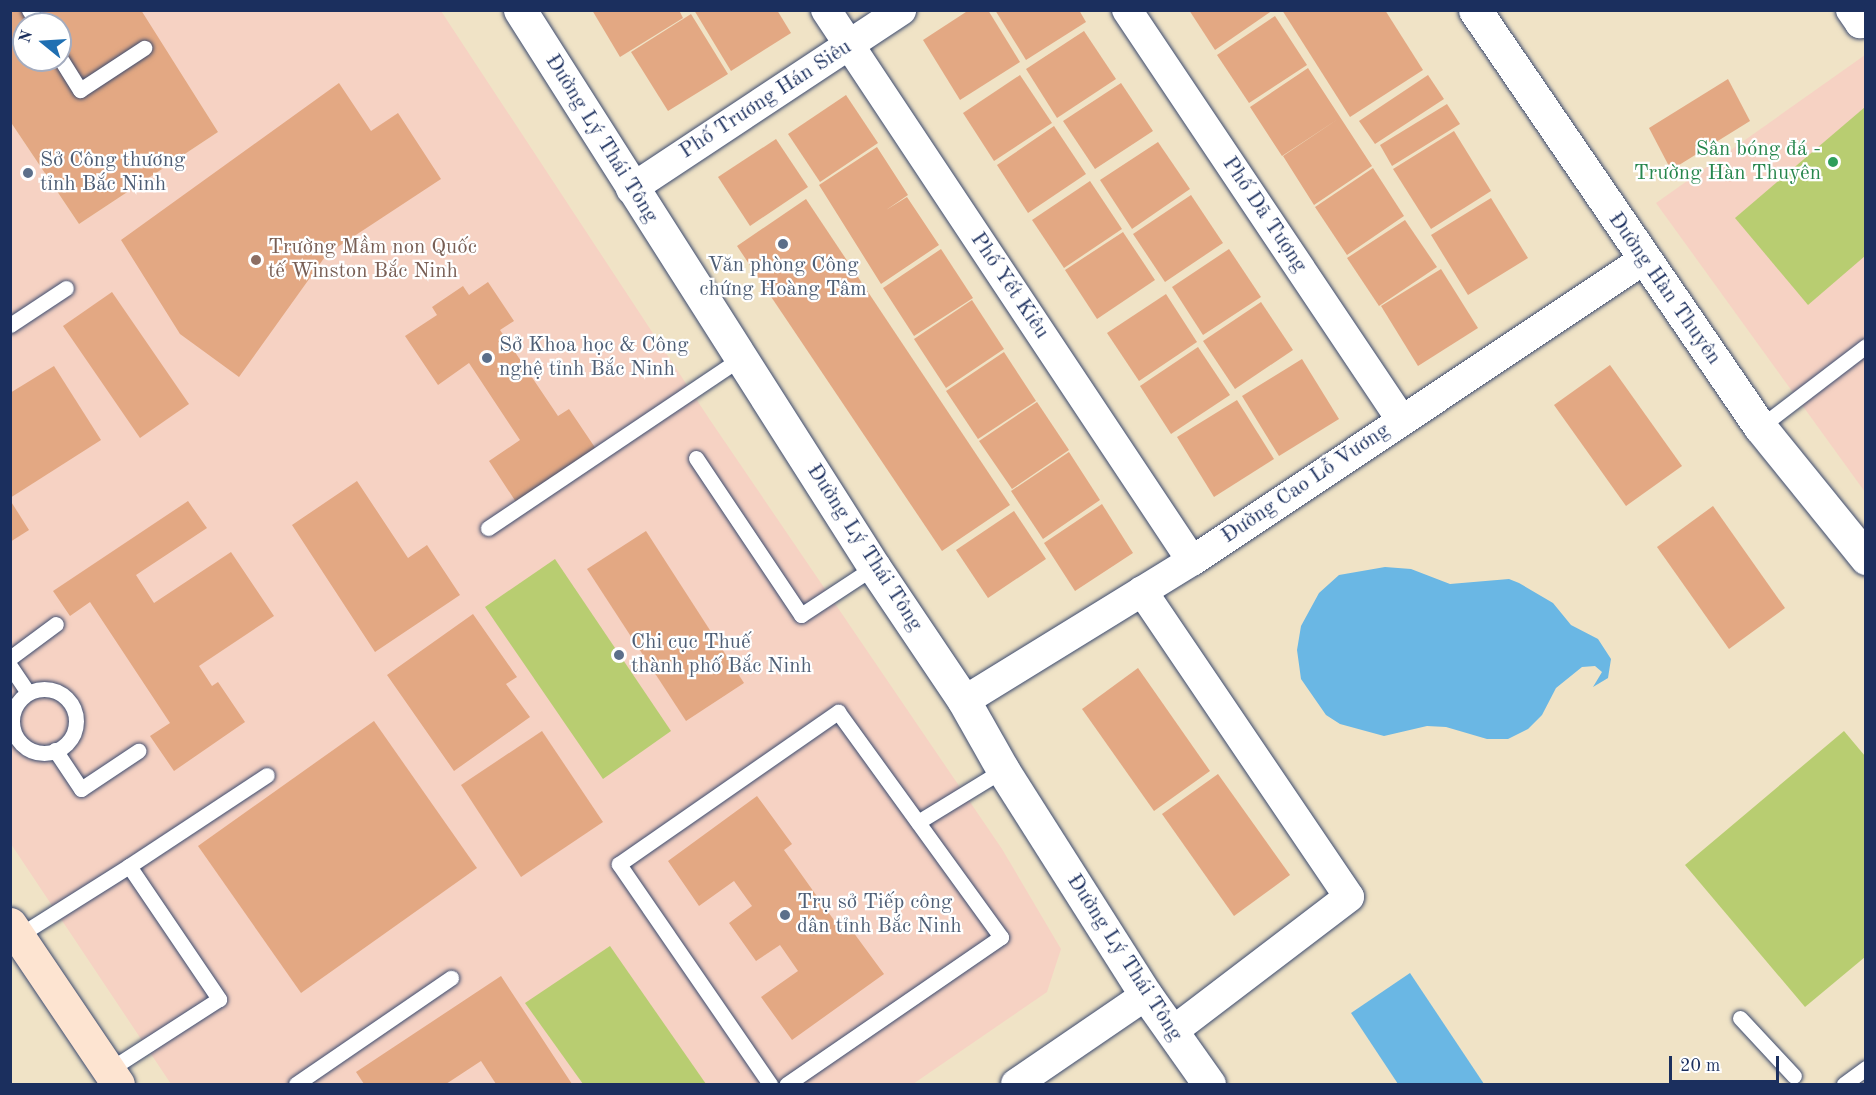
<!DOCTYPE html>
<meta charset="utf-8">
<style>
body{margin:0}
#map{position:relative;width:1876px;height:1095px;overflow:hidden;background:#f0e3c6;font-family:"Old Standard TT",serif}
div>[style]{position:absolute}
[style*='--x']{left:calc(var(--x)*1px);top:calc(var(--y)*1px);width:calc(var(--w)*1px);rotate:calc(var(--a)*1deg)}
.built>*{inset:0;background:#f6d2c3}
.green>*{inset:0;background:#b8cd71}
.water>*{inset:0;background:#6ab7e4}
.building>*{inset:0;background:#e3a883}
.roads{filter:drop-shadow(0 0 2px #3b4a6e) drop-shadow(0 0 2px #3b4a6e)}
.service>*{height:15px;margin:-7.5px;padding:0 7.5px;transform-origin:7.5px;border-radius:7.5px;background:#fff}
.service>.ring{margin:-7.5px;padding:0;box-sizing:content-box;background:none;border:15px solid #fff;border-radius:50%}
.minor>*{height:30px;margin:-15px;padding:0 15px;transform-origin:15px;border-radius:15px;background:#fff}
.tertiary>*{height:33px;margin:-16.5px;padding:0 16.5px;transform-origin:16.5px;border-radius:16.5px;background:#fff}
.secondary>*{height:33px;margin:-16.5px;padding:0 16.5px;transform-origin:16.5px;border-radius:16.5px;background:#fde4d1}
.dots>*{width:16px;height:16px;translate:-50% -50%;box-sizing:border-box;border:3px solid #fff;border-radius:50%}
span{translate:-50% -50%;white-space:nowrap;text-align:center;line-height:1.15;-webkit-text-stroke:4.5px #fff;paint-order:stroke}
.street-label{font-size:21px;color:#1b2f5e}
.leisure-label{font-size:21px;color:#27864d}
.right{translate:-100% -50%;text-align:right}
.service-label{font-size:21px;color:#4e5e75}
.left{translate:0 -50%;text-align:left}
.education-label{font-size:21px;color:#785e54}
.frame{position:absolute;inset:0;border:12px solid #1b2f5e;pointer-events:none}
.north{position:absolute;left:12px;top:12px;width:60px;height:60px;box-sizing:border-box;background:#fff;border:2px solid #a4acbf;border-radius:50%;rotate:288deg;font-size:16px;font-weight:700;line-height:24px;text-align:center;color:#1b2f5e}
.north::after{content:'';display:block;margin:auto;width:21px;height:27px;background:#1f6fb2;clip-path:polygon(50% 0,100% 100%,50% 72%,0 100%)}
.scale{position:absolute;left:1669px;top:1056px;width:110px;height:27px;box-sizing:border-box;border:3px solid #1b2f5e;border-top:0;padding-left:8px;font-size:18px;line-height:21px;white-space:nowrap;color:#1b2f5e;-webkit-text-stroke:4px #fff;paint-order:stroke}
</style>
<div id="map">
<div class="built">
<div style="clip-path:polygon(141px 11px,441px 11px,710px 420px,1002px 849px,1061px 949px,1047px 992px,913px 1084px,171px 1084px,11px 844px,10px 121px,79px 224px,218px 132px)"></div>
<div style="clip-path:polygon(1865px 55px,1865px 492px,1656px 203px)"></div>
</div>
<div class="green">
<div style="clip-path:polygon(1865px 107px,1865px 256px,1808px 305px,1735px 218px)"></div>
<div style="clip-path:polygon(555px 559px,671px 731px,603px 779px,485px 607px)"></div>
<div style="clip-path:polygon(1844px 731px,1865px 756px,1865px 957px,1805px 1007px,1685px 865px)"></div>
<div style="clip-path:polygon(610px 946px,706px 1084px,583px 1084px,525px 1003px)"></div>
</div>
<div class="water">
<div style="clip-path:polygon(1385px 567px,1411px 569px,1450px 584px,1509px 579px,1519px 583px,1553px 603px,1571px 625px,1598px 639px,1611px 659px,1608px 678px,1593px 687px,1602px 672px,1595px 666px,1582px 667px,1556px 688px,1542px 715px,1528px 729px,1508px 739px,1487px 739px,1446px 727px,1427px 726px,1384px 736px,1340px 724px,1326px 715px,1301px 679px,1297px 650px,1301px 626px,1319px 593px,1339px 575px)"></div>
<div style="clip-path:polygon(1410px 973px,1484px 1084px,1398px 1084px,1351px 1013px)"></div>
</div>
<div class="building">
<div style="clip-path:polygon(evenodd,10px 10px,141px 10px,218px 132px,79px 224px,10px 121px,10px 10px,24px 24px,60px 24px,60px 60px,24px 60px,24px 24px)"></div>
<div style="clip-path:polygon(592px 10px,679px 10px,683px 18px,620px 57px)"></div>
<div style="clip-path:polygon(694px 10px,777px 10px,791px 33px,731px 71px)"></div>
<div style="clip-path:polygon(969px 10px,988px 10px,1020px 62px,960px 100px,923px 40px)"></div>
<div style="clip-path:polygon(995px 10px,1079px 10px,1086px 22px,1026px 60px)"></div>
<div style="clip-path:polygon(1189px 10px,1273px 10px,1215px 50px)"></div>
<div style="clip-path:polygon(1282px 10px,1385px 10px,1423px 70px,1350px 117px)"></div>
<div style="clip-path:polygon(691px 14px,728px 74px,668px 111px,631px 52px)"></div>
<div style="clip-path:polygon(1275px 16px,1307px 65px,1249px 103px,1217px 55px)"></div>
<div style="clip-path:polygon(1084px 31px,1116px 79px,1057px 118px,1026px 69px)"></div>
<div style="clip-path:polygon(1308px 68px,1372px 166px,1314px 205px,1283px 156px,1338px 119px,1282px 156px,1250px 107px)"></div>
<div style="clip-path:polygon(1020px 75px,1052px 123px,994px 161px,963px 113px)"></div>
<div style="clip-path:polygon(1428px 75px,1444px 99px,1375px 144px,1359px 121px)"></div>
<div style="clip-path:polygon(1728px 79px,1750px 121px,1671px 170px,1649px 128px)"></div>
<div style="clip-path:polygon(339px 83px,371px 131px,398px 113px,441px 179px,327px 254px,239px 377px,180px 334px,121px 240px)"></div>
<div style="clip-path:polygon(1121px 83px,1153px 131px,1095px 169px,1063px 121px)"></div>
<div style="clip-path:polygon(846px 95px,878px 143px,820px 182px,788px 134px)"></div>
<div style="clip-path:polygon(1447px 104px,1460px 124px,1392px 166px,1380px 145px)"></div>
<div style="clip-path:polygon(1054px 126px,1086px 174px,1028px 213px,997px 165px)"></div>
<div style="clip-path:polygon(1454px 131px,1491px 191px,1431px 229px,1393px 169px)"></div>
<div style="clip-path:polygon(776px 139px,808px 187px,750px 226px,718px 177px)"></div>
<div style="clip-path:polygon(1158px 142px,1190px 189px,1132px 229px,1100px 180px)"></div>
<div style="clip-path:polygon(877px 147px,908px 195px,886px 210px,907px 197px,939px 245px,881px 284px,819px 185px)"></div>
<div style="clip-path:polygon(1373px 168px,1404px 216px,1347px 255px,1315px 207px)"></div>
<div style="clip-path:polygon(1090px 181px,1122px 229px,1064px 268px,1032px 220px)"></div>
<div style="clip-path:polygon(1191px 195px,1223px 243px,1165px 282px,1133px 234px)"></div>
<div style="clip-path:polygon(1491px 198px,1528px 258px,1468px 295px,1431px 235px)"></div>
<div style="clip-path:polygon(806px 199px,1010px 505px,942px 551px,737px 246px)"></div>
<div style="clip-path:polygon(1405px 220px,1437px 267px,1379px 306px,1347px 258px)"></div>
<div style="clip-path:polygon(1123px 232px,1155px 280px,1097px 319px,1065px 270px)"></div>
<div style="clip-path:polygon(941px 249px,973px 298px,914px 336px,883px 288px)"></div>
<div style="clip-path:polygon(1229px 249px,1261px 297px,1203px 335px,1172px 287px)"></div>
<div style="clip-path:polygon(1441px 269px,1478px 328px,1418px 366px,1381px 306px)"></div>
<div style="clip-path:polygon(488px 282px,514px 321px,500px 330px,558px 416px,569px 409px,596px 449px,516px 502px,489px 461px,520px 440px,469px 363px,438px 385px,405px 336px,437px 315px,432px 307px,463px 286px,469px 295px)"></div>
<div style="clip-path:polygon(112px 292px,189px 404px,140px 438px,63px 326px)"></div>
<div style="clip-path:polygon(1166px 294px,1197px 342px,1139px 381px,1107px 333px)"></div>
<div style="clip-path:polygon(972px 300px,1004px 349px,946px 388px,914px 339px)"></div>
<div style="clip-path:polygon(1261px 302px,1293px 350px,1235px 389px,1203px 341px)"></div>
<div style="clip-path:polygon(1198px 347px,1230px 395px,1171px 434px,1140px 386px)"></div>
<div style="clip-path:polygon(1004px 352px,1036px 401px,978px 439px,946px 391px)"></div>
<div style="clip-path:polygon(1302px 359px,1339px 419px,1279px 456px,1242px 396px)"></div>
<div style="clip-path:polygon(1610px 365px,1682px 466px,1626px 506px,1554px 405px)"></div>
<div style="clip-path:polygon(54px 366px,101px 440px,10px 498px,10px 393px)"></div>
<div style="clip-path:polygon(1237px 400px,1274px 459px,1214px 497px,1177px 437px)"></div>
<div style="clip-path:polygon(1037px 402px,1069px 450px,1012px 489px,979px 441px)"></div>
<div style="clip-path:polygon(1069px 452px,1100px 500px,1043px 539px,1011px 491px)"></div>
<div style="clip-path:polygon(357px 481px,408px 558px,427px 545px,460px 595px,375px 652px,292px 525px)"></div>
<div style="clip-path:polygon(10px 500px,29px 530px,10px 542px)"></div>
<div style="clip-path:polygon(188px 501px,207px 528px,136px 575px,154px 603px,231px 552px,274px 616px,199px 666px,212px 686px,218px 682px,245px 722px,174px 771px,150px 736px,170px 723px,90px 602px,70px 616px,53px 591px)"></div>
<div style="clip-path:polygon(1102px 504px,1133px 553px,1075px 591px,1044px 543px)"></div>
<div style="clip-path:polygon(1713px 506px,1785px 608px,1729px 649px,1657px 547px)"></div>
<div style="clip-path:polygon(1014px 511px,1046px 559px,988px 598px,956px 550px)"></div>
<div style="clip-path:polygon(646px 531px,744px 683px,686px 721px,587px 569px)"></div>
<div style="clip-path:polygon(473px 614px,517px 677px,506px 684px,530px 717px,454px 771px,387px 675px)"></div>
<div style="clip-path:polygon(1138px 668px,1210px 771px,1154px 811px,1082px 709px)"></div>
<div style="clip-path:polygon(374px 721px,477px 868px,301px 993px,198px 846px)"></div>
<div style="clip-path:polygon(542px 731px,603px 822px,521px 877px,461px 785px)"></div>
<div style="clip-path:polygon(1218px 774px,1290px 875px,1234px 916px,1162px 814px)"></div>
<div style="clip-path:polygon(757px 796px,792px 844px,784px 850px,841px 930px,848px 925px,884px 974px,792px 1040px,761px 997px,798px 971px,780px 945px,756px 961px,729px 923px,752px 906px,734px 881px,699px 906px,668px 861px)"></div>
<div style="clip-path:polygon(501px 976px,572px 1084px,496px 1084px,481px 1061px,446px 1084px,364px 1084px,356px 1072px)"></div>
</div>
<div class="roads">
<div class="service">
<div style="--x:29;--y:10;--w:17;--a:57"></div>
<div style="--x:60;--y:58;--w:38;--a:58"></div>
<div style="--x:80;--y:90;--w:77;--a:-33.3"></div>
<div style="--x:10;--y:325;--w:67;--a:-33.5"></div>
<div style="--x:1760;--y:427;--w:133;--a:-37.4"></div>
<div style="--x:696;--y:458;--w:189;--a:56.2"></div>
<div style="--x:801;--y:615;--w:87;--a:-33.3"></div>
<div style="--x:488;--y:528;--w:306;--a:-33.9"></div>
<div style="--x:10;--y:658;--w:57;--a:-36.5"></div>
<div style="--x:10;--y:666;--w:32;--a:56"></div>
<div class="ring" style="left:12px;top:689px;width:49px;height:49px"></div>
<div style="--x:55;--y:750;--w:47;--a:56.3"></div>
<div style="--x:81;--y:789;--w:69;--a:-33.7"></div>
<div style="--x:918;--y:822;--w:100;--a:-31.5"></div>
<div style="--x:129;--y:866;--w:165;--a:-33.4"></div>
<div style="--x:18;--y:936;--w:131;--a:-32.2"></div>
<div style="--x:129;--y:866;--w:161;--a:55.9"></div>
<div style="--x:219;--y:999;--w:131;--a:147.2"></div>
<div style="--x:1740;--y:1018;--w:79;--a:47"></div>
<div style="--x:296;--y:1084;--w:188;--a:-34.4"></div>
<div style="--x:770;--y:1084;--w:267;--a:-124.5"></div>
<div style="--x:619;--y:864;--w:267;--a:-34.8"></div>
<div style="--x:838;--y:712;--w:278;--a:54.1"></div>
<div style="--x:1001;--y:937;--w:260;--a:145.5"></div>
<div style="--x:1844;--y:1084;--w:27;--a:-36"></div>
</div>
<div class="minor">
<div style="--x:826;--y:10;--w:661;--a:56.41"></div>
<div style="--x:1127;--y:10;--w:493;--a:56.2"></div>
<div style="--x:1851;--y:10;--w:16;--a:55"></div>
<div style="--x:1860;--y:23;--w:7;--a:-34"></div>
<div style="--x:631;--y:189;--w:324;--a:-33.5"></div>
<div style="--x:1142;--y:591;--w:369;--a:55.9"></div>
<div style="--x:1349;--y:897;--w:223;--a:142.7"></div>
<div style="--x:964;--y:701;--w:268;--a:-31.6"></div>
<div style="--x:1192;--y:561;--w:542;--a:-33.72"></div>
<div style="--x:1016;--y:1084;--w:158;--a:-34.4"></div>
</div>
<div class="tertiary">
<div style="--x:520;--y:10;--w:660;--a:57.56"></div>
<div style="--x:874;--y:567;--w:161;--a:56.1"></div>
<div style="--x:964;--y:701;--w:79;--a:60.5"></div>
<div style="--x:1003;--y:770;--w:267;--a:57.6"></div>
<div style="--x:1146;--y:995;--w:109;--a:54.7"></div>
<div style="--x:1475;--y:10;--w:505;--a:55.65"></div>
<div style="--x:1760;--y:427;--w:169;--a:51"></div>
</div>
<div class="secondary">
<div style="--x:10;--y:924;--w:193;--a:56"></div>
</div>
</div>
<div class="dots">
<div style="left:1833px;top:162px;background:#2e9e5b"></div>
<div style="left:28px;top:173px;background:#5c6f8a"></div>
<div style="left:783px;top:244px;background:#5c6f8a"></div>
<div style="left:256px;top:260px;background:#8d6e63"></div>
<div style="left:487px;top:358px;background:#5c6f8a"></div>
<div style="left:619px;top:655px;background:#5c6f8a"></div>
<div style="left:785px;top:915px;background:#5c6f8a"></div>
</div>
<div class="street-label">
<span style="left:766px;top:100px;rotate:-33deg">Phố Trương Hán Siêu</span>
<span style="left:601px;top:139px;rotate:58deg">Đường Lý Thái Tông</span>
<span style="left:1264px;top:215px;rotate:56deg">Phố Dã Tượng</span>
<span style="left:1009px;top:286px;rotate:56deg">Phố Yết Kiêu</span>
<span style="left:1664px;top:289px;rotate:55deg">Đường Hàn Thuyên</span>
<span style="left:1306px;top:484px;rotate:-34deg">Đường Cao Lỗ Vương</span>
<span style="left:864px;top:548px;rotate:57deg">Đường Lý Thái Tông</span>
<span style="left:1124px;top:958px;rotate:57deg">Đường Lý Thái Tông</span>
</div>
<div class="leisure-label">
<span class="right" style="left:1821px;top:162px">Sân bóng đá -<br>Trường Hàn Thuyên</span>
</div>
<div class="service-label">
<span class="left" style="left:40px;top:173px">Sở Công thương<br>tỉnh Bắc Ninh</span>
<span style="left:783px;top:278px">Văn phòng Công<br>chứng Hoàng Tâm</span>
<span class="left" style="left:499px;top:358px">Sở Khoa học &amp; Công<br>nghệ tỉnh Bắc Ninh</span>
<span class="left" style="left:631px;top:655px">Chi cục Thuế<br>thành phố Bắc Ninh</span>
<span class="left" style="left:797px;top:915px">Trụ sở Tiếp công<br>dân tỉnh Bắc Ninh</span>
</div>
<div class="education-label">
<span class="left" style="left:268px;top:260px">Trường Mầm non Quốc<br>tế Winston Bắc Ninh</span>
</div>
<div class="frame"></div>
<div class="north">N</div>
<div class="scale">20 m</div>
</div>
